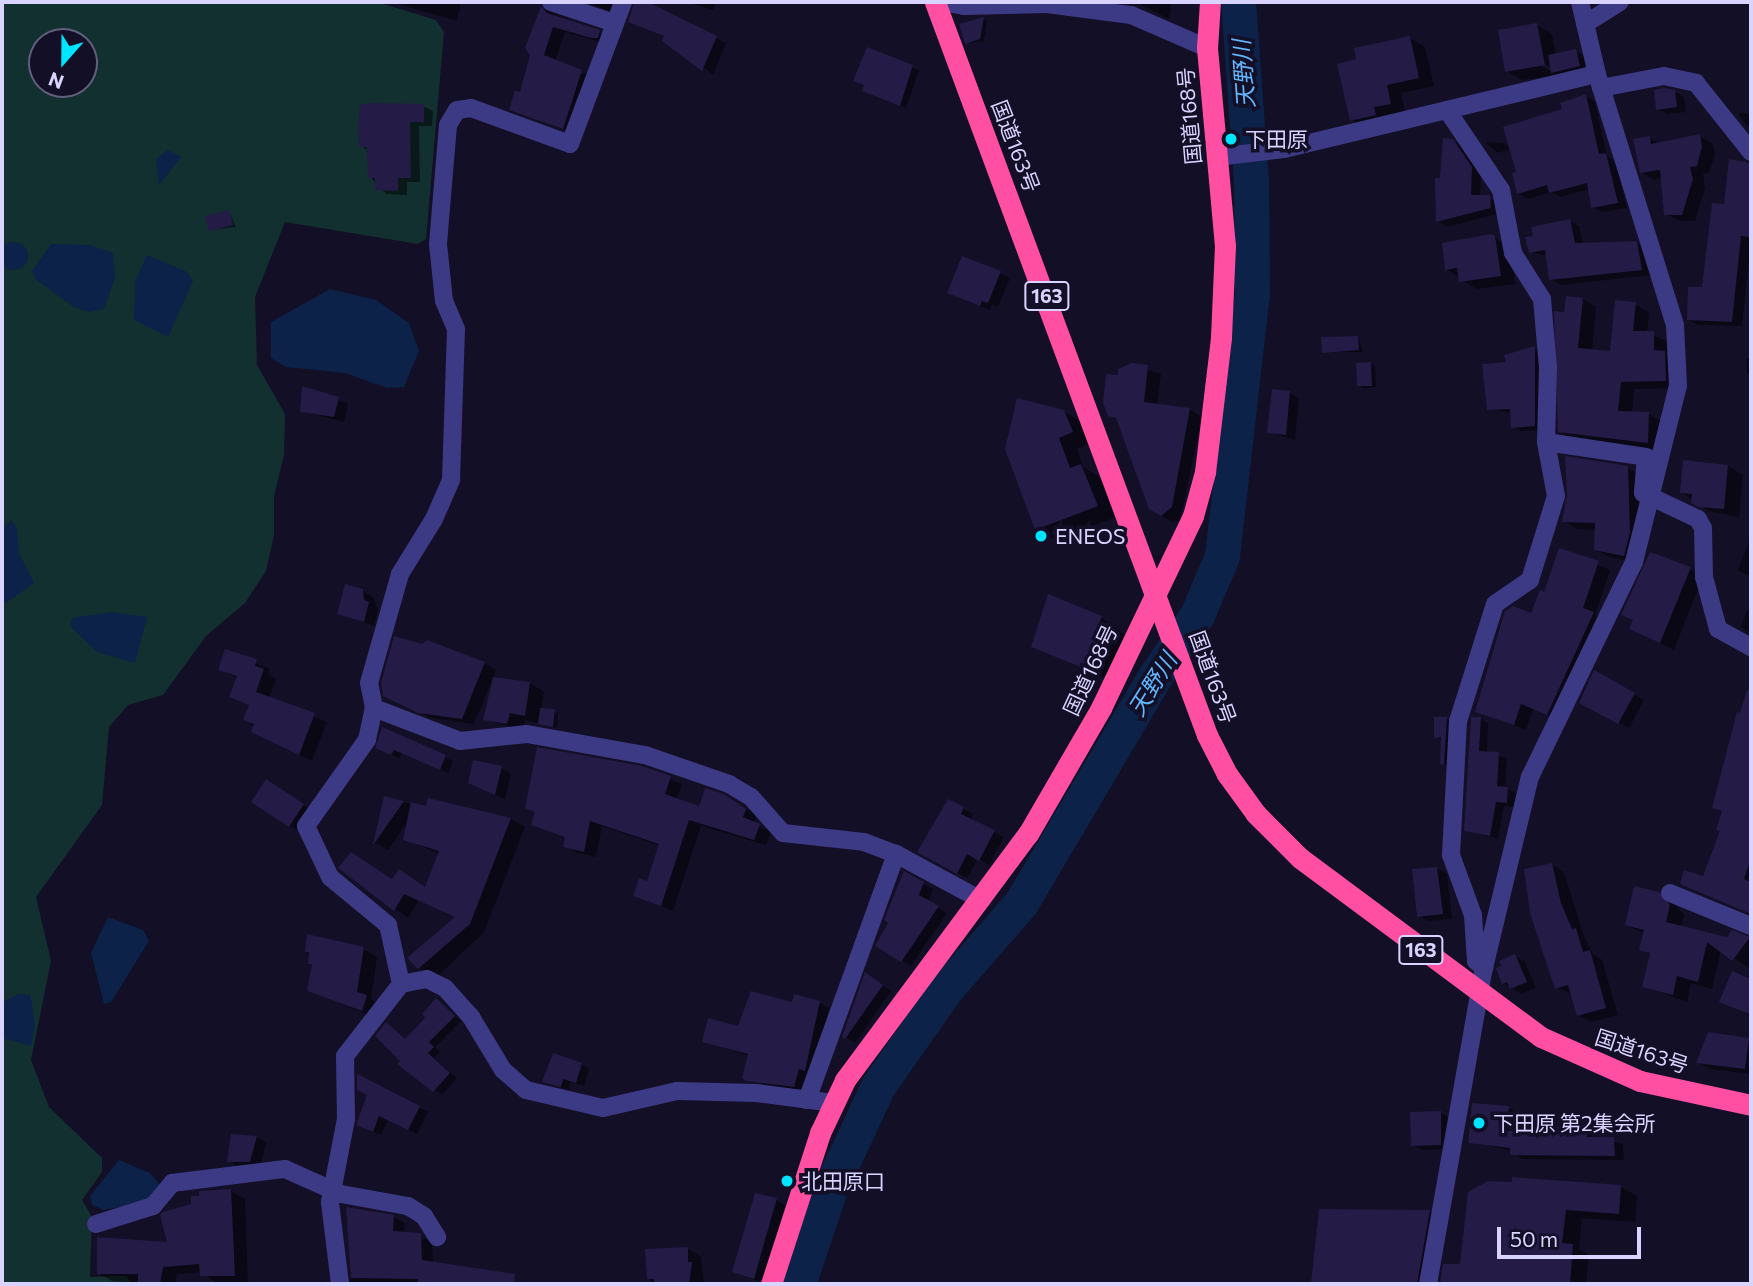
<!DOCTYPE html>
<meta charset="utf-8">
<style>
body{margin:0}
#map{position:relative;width:1753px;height:1286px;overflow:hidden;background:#130f26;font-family:Commissioner,"Noto Sans JP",sans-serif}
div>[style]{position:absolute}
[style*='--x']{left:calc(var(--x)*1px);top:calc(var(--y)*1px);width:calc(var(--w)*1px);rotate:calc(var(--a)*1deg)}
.green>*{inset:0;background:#12302f}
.water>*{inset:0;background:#0c2248}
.round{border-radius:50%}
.shadow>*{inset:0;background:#0007}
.river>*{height:35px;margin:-17.5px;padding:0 17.5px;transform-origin:17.5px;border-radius:17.5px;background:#0c2248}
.building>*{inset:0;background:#241b47}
.minor>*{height:18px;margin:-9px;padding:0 9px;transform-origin:9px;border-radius:9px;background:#3d3a85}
.highway>*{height:21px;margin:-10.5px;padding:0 10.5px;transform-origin:10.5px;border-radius:10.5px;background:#ff4fa3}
.dots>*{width:19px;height:19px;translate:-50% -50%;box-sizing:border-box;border:4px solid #130f26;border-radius:50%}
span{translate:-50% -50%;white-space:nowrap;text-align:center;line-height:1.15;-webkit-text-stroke:7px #130f26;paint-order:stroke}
.shield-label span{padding:2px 5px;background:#130f26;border:2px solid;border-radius:5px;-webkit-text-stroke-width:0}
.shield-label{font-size:19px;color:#d9d4ff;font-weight:700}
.street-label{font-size:21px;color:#d9d4ff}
.poi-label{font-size:21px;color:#d9d4ff}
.left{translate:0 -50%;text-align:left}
.water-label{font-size:23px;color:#62b6ff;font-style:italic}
.frame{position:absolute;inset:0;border:4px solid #d9d4ff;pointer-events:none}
.north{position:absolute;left:28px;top:28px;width:70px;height:70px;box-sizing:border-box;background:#130f26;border:2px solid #625e7d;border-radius:50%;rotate:201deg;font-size:19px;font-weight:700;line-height:28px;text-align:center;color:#d9d4ff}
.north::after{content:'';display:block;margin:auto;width:24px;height:32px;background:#00e5ff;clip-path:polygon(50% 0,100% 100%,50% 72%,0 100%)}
.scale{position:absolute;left:1497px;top:1227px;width:144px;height:32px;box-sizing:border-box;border:4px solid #d9d4ff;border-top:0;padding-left:9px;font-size:21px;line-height:24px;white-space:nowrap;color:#d9d4ff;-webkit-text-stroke:5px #130f26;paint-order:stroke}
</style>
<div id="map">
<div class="green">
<div style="clip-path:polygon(evenodd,2px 2px,377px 2px,436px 20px,444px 32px,426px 239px,418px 244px,285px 222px,255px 297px,257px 365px,285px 414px,284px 455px,274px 496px,274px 535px,266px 571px,245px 603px,206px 636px,163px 695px,128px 705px,109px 727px,102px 805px,36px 897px,51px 961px,31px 1060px,49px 1107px,102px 1158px,102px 1172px,82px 1200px,92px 1217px,90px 1277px,126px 1276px,132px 1284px,2px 1284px,2px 2px,42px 42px,84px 42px,84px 84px,42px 84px,42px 42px)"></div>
</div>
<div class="water">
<div style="clip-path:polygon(168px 150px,181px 157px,159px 185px,156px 159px)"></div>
<div class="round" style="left:0;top:242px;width:28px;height:28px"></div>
<div style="clip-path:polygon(51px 244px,90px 245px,113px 253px,115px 278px,104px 309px,89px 312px,74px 307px,35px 279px,32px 271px)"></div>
<div style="clip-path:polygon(147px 255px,187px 272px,193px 281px,168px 337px,134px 320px,135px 282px)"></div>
<div style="clip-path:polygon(330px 289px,376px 300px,409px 323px,419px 351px,404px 387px,387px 388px,345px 373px,286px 367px,271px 358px,271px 322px)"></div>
<div style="clip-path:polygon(11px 520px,17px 528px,19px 553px,34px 583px,6px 603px,2px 600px,2px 530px)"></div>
<div style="clip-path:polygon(112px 612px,147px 617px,135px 663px,97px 652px,71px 627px,71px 619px,77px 617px)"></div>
<div style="clip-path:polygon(108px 917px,143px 930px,149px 941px,111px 1002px,104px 1004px,91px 953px)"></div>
<div style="clip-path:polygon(18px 994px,30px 995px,31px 999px,35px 1026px,31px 1046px,2px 1038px,2px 1003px)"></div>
<div style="clip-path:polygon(119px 1160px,150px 1173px,163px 1188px,146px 1202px,104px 1210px,92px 1205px,90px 1196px)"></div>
</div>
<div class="shadow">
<div style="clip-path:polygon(392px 2px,461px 2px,457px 21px)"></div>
<div style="clip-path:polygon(585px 2px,625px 2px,619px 14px)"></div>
<div style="clip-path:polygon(636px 2px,654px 2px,652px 6px,726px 43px,713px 75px,666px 37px,630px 21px)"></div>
<div style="clip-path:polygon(686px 2px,716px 2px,713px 10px)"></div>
<div style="clip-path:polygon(1172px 2px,1169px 19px,1137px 3px,1137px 2px)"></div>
<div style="clip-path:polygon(541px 8px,611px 38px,604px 43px,565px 32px,555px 61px,593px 78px,575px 134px,511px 109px,521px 94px)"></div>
<div style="clip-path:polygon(984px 19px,987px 21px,984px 41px,967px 43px)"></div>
<div style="clip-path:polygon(evenodd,1537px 25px,1552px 34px,1556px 55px,1576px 51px,1586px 57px,1589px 71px,1522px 80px,1507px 71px,1537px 25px,1538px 60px,1552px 68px,1552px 72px,1536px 63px,1538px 60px)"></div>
<div style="clip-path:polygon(1410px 38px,1425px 47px,1434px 86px,1401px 93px,1405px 112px,1367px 129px,1352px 120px,1358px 61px)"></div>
<div style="clip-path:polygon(868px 50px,919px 70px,906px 108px,870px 94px)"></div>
<div style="clip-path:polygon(1674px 92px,1684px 97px,1686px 112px,1667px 114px,1658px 109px)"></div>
<div style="clip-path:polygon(1586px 96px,1595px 102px,1607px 156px,1615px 161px,1627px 208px,1602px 212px,1593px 207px,1590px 189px,1560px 197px,1551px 192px,1528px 199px,1518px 193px,1564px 110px)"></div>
<div style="clip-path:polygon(423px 106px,433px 111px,432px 126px,419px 126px,420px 182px,407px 182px,407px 195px,386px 194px,370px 177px,369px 151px,361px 146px)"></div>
<div style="clip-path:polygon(1740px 113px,1751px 114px,1751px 130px,1739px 116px)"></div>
<div style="clip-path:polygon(1700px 136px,1713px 144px,1715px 155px,1709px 173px,1703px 174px,1705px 188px,1695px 221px,1679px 221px,1666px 214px,1663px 178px,1654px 180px,1641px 172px,1649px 138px,1659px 144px)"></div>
<div style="clip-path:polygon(1452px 140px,1462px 146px,1481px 174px,1480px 196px,1499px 202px,1500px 213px,1447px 227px,1438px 221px)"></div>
<div style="clip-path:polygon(1485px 142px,1503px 143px,1511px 148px,1498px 153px)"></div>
<div style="clip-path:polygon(1730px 161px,1751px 163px,1751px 241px,1742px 326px,1698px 325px,1688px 319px,1703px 289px,1726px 206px)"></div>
<div style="clip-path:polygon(229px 212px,236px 227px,210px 230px)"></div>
<div style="clip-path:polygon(1569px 221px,1579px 226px,1583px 244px,1636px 242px,1646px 248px,1651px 275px,1561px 285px,1551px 279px,1548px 256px,1530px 252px)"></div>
<div style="clip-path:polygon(1495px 238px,1510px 246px,1515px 284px,1476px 289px,1447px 269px)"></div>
<div style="clip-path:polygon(1000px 273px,1010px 278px,998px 307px,992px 305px,990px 310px,959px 298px)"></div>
<div style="clip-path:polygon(1583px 299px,1596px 307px,1592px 351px,1611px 353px,1635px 304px,1649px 312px,1647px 333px,1667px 341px,1667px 355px,1678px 361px,1679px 388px,1634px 389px,1632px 413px,1649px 414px,1662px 422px,1661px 450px,1573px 439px,1559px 431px,1566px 314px)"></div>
<div style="clip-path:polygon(1358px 337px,1363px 352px,1324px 352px)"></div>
<div style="clip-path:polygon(1535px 348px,1543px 353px,1543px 430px,1521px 431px,1513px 427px,1512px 413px,1489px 409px,1508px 363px)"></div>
<div style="clip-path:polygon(1746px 359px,1751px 359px,1751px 376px,1747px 374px)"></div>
<div style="clip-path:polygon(1371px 364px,1375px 366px,1376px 387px,1363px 388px,1359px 385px)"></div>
<div style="clip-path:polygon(1133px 365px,1161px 374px,1157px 406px,1189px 409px,1202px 417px,1180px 521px,1171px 522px,1151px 508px,1119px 421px,1109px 415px,1119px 377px)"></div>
<div style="clip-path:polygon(303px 388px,348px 404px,344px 422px,301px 411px)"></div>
<div style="clip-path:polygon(1289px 393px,1299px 398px,1295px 440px,1269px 432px)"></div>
<div style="clip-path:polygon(1063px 411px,1082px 422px,1090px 443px,1077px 449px,1083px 467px,1100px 477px,1116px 517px,1055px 540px,1037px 529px)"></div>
<div style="clip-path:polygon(1728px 466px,1743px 475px,1739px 517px,1708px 511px,1682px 492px)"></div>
<div style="clip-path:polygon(1628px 468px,1642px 476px,1637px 563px,1609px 557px,1595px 549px,1596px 530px,1577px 529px,1564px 521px)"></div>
<div style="clip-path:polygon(1750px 539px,1751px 540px,1751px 577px,1738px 570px)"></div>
<div style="clip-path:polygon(1560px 550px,1610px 570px,1595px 615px,1605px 620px,1560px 720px,1533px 709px,1526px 730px,1477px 711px,1545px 594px)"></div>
<div style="clip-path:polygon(1690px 569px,1703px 576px,1674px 650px,1631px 629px)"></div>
<div style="clip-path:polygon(363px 591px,373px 597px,378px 609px,374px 626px,339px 613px)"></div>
<div style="clip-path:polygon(1049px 597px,1102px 618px,1126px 636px,1107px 679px,1033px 646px)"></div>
<div style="clip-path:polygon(1747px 610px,1751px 612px,1751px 633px,1741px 627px)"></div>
<div style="clip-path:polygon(226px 651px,270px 669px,268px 674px,276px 679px,269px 698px,327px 722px,312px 761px,266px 739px,246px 719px,251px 706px,231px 696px,238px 678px,220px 670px)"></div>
<div style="clip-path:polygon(484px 663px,496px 670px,493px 679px,530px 683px,544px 692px,541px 710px,558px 713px,557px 728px,525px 720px,522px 731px,485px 719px,491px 683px,474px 724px,431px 718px,397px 702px)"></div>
<div style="clip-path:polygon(1595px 673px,1644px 700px,1629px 728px,1581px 702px)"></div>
<div style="clip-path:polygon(1746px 696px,1751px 697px,1751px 914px,1682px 883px,1704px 879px,1722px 832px,1723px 813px,1714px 807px)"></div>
<div style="clip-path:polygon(1447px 719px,1451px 721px,1448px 766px,1442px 763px,1443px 739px,1436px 737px)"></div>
<div style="clip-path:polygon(1480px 719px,1488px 723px,1487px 753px,1507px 758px,1505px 788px,1516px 793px,1515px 807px,1504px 806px,1498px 839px,1465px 830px)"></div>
<div style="clip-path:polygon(383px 729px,453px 761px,448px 773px,402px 753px,399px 758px,385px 752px)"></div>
<div style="clip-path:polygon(501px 768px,511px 774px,505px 799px,480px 788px)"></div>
<div style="clip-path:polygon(642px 768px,682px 784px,676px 800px,700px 808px,743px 807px,755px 814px,755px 824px,771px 832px,766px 845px,701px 826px,673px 911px,635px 895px,648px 883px,661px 846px,602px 826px,596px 857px,577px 853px,565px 846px,567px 838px,533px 824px)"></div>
<div style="clip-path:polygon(277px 787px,313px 811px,299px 831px,289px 826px)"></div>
<div style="clip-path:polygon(385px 798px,428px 808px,429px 800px,511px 819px,525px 827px,484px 932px,439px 975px,419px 968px,457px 918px,419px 900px,408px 918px,341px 869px,426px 888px,440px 854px,405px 839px,409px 820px,388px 850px,375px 843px)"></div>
<div style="clip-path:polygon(949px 801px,973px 814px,970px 820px,1004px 837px,989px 865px,978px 858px,967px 878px,919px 852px)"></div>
<div style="clip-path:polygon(1552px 865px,1564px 872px,1583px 934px,1593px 954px,1602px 960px,1618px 1015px,1591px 1022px,1578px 1015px,1572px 994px,1557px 988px)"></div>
<div style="clip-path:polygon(1437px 868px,1447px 874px,1452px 919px,1428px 921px,1419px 916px)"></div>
<div style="clip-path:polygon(905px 874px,933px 889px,928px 902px,947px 913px,911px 966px,902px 961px,891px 922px)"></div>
<div style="clip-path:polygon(1635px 888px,1674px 903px,1684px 915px,1681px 927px,1728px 939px,1732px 933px,1751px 940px,1751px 963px,1748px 967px,1721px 950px,1712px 989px,1691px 983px,1687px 1002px,1644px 986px,1651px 955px,1641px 949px,1645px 934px,1627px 925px)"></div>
<div style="clip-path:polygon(363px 949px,377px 957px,371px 999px,380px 1005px,376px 1018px,312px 992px,314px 966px,307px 951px)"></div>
<div style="clip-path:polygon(1515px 956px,1525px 962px,1536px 988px,1521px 994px,1504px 983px)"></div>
<div style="clip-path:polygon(1733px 973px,1751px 981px,1751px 1016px,1721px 1002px)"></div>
<div style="clip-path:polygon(875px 980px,891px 991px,855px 1043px,844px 1036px)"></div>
<div style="clip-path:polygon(437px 1000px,461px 1021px,435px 1047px,440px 1052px,434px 1058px,457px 1078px,442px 1095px,400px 1064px,393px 1029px,406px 1040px,428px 1018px)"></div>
<div style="clip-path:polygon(820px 1003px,829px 1008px,814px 1075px,804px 1091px,754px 1082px,744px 1077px,749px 1056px,704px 1041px,793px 1005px)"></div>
<div style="clip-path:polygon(1709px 1034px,1751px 1040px,1751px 1074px,1710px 1069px,1698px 1062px)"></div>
<div style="clip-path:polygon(581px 1064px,589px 1069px,584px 1086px,571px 1082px,569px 1090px,544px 1081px)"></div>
<div style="clip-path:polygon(358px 1077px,428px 1112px,417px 1134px,388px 1119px,381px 1135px,367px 1130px,369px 1095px)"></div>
<div style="clip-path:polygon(1509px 1108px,1518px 1113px,1516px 1132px,1587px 1127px,1597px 1133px,1597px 1139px,1623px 1144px,1624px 1160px,1522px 1159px,1512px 1151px,1470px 1142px)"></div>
<div style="clip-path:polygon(1441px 1113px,1450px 1118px,1450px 1149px,1423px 1150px,1413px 1145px)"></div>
<div style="clip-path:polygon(232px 1136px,257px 1137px,266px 1143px,260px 1166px,239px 1167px,229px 1161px)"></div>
<div style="clip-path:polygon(1514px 1184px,1621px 1187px,1637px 1196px,1635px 1222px,1582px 1218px,1579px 1249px,1589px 1255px,1586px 1284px,1442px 1284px,1445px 1265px,1462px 1265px)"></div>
<div style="clip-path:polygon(231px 1191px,245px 1199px,248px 1283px,216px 1283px,202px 1272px,177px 1274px,175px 1284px,139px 1284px,112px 1281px,98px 1273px,170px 1244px)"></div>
<div style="clip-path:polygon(776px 1200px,785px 1205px,764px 1283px,734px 1272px)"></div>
<div style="clip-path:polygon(348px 1209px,393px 1217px,405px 1223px,404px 1234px,432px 1241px,433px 1264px,497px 1279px,497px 1284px,351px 1284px)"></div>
<div style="clip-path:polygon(1321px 1210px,1429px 1211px,1445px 1220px,1433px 1284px,1313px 1284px)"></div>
<div style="clip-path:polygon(688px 1249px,701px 1257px,704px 1284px,651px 1284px,647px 1251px)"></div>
</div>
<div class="river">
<div style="--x:798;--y:1284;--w:100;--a:-71.4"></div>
<div style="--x:830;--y:1189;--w:114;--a:-65"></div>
<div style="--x:878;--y:1086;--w:118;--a:-55"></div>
<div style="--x:946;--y:989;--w:114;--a:-48.9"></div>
<div style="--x:1021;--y:903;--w:265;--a:-59.4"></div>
<div style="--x:1156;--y:675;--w:73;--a:-55.7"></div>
<div style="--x:1197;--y:615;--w:64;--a:-67"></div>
<div style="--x:1222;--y:556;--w:265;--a:-83.5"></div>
<div style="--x:1252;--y:293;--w:111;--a:-90.5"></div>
<div style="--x:1251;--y:182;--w:180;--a:-94.1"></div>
</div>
<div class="building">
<div style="clip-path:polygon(634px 2px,648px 2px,717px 36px,702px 71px,662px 41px,664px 36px,628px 22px)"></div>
<div style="clip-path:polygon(541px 6px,547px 13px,600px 30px,598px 38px,591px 38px,553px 27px,544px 55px,582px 70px,563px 129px,509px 110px,515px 90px,520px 92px,530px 55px,525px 48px)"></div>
<div style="clip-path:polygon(984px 17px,980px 39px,965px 44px,959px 24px)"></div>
<div style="clip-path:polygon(1537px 23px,1545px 65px,1505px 72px,1498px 30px)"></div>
<div style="clip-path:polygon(1410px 36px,1419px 78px,1387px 85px,1391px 104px,1374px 107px,1376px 115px,1350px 121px,1337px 64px,1356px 59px,1354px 48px)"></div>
<div style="clip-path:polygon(867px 47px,913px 65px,900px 106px,862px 91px,864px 85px,853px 81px)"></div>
<div style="clip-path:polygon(1576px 49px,1580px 66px,1551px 73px,1548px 55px)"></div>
<div style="clip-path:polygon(1664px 88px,1675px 90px,1677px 107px,1656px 110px,1654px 90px)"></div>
<div style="clip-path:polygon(1586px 94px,1599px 154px,1606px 153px,1618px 203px,1591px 208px,1587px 183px,1549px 193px,1547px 185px,1517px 194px,1512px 173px,1516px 172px,1503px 127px,1562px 109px,1560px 103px)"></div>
<div style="clip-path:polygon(368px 103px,424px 104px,424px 122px,410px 122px,411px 178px,398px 178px,398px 191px,375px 190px,375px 178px,368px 178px,367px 147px,359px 147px,358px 125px,360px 105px)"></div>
<div style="clip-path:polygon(1700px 134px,1702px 147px,1697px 166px,1690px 167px,1693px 179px,1682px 215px,1664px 215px,1660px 170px,1640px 173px,1633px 139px,1650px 136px,1651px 144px)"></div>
<div style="clip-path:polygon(1443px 138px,1453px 139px,1472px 167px,1471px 195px,1490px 195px,1491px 208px,1436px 222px,1435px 178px,1440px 178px)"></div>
<div style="clip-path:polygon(1729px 159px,1751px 163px,1751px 237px,1741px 236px,1732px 322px,1687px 320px,1688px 287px,1702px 287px,1712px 203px,1724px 204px)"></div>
<div style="clip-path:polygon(229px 210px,233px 225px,209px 231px,205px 216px)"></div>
<div style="clip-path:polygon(1570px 219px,1575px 243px,1637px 241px,1642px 270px,1549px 280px,1545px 250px,1529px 253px,1525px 237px,1533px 236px,1531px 227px)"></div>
<div style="clip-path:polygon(1491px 234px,1495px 236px,1501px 276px,1459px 282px,1457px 268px,1445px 270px,1442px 243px)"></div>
<div style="clip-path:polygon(962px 256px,1001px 271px,988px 303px,982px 301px,980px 306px,947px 293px)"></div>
<div style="clip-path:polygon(1566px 296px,1583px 298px,1578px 348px,1610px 351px,1615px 300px,1636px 302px,1633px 331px,1654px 331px,1654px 350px,1665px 351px,1666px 381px,1621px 382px,1618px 411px,1649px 412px,1648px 443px,1558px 432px,1554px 311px,1564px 312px)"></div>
<div style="clip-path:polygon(1358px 336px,1359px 350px,1322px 353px,1321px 337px)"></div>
<div style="clip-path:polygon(1535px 346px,1535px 426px,1511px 428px,1510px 409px,1487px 410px,1482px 364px,1506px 362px,1504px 355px)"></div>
<div style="clip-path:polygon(1371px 362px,1372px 386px,1357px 386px,1356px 363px)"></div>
<div style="clip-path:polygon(1132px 363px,1148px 365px,1144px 402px,1190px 408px,1172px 507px,1161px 516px,1149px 509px,1116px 418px,1108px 416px,1103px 403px,1106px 374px,1118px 375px,1118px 369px)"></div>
<div style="clip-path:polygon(302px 386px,339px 397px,334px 417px,300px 412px)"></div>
<div style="clip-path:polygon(1272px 389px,1290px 391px,1286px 435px,1267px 433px)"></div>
<div style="clip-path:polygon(1017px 398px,1064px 410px,1073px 432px,1059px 438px,1070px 468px,1081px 464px,1098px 506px,1035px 530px,1005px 449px)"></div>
<div style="clip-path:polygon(1565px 456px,1628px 466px,1630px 532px,1624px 556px,1594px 550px,1595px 523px,1562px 522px,1567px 495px)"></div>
<div style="clip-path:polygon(1683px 460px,1728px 465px,1724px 509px,1698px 507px,1691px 503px,1692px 494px,1680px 493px)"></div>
<div style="clip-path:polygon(1559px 548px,1599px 561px,1583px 608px,1594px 612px,1547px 715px,1521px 704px,1514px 725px,1475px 712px,1505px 611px,1513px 606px,1531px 613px,1540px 590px,1544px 592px)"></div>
<div style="clip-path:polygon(1650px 552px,1691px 567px,1660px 643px,1629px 629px,1633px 620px,1621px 615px)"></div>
<div style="clip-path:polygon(345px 584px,363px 589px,364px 600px,369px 602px,364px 622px,337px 614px)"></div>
<div style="clip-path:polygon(1048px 594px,1102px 616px,1100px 621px,1113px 626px,1093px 672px,1031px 647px)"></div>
<div style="clip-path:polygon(394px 636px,422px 644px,427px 640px,485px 662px,462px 719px,418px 713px,383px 696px,381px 683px)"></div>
<div style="clip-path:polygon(225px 649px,257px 659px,255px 666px,264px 669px,256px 692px,315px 713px,299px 755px,251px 732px,254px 724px,243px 720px,249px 705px,229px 697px,237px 676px,218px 670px)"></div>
<div style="clip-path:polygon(1594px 670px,1635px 693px,1618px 724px,1579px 703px)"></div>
<div style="clip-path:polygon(493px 677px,530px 682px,525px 716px,510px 713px,507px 724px,483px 720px)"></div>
<div style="clip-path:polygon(1747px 690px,1751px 691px,1751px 858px,1744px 879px,1751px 882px,1751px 914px,1680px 884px,1684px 870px,1703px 876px,1720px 831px,1716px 830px,1722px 811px,1712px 808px,1737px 712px,1740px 713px)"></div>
<div style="clip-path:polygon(540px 708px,555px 709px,553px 727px,538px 724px)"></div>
<div style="clip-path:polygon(1434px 717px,1447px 717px,1444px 765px,1440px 764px,1441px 737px,1434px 738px)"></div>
<div style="clip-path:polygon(1471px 717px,1481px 717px,1479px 751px,1499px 752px,1497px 786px,1508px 787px,1507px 803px,1496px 802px,1490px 836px,1464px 831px)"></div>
<div style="clip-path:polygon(382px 727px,446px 755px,440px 770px,394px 750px,391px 755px,375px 748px)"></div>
<div style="clip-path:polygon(537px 747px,642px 766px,671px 776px,665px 794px,699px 806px,705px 788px,724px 794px,746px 809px,743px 817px,760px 824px,754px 840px,689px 820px,661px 906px,633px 896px,639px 878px,647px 881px,659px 844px,590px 821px,584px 852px,563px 847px,565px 837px,531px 825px,535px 812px,525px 808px)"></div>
<div style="clip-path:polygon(473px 760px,502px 766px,495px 795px,468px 783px)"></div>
<div style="clip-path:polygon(266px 779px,304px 804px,289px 827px,251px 802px)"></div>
<div style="clip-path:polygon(384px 796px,404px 801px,374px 844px,373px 844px)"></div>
<div style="clip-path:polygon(428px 798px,511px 818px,470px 924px,418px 969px,407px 958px,455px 917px,404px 894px,394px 911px,338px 868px,351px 852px,392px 879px,399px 869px,425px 887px,439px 851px,403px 840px,411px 802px,426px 806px)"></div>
<div style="clip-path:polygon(948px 799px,964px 807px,961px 814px,995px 830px,979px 861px,967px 854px,957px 874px,917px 852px)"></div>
<div style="clip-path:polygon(1552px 863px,1561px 903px,1572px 929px,1576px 928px,1583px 952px,1590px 950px,1606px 1008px,1577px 1016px,1568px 985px,1555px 989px,1530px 913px,1524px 869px)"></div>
<div style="clip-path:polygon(1437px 867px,1443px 914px,1417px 917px,1412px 869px)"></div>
<div style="clip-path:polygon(904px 871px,924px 882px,919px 895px,939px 906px,901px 962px,875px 946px,888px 923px,884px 920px)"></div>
<div style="clip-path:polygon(1634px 886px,1659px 892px,1670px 905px,1666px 922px,1727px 937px,1732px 930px,1750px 937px,1732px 961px,1707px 942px,1698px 982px,1677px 976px,1673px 995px,1642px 987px,1650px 953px,1639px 950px,1644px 930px,1625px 925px)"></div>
<div style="clip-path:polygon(307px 934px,364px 947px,357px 992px,367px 995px,362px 1011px,307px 991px,312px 964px,308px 964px,309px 952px,305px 952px)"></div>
<div style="clip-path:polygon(1515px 954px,1527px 982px,1510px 989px,1507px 982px,1502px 984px,1496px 968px,1501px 966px,1499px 961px)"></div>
<div style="clip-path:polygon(1732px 971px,1751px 979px,1751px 1015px,1719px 1002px)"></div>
<div style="clip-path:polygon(865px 972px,883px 985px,845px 1039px,842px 1037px)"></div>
<div style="clip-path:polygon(751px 991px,792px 1002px,794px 994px,820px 1001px,805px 1071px,799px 1069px,794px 1087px,746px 1081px,742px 1078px,748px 1054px,702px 1042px,708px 1018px,738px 1026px)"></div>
<div style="clip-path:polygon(436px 998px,455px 1016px,429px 1042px,434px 1047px,428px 1053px,450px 1073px,433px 1092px,397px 1064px,400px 1061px,375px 1036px,386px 1022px,405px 1039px,425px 1018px,422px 1014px)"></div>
<div style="clip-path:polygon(1708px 1032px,1749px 1038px,1745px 1069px,1696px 1063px)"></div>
<div style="clip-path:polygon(553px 1053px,582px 1063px,576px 1083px,563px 1079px,561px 1087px,542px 1082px)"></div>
<div style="clip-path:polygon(357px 1074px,420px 1106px,408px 1130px,379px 1116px,373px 1132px,356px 1125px,367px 1095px,357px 1090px)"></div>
<div style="clip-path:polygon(1472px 1103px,1509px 1106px,1507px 1131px,1588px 1125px,1587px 1137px,1614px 1137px,1615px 1156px,1510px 1155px,1510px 1148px,1468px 1143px)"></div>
<div style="clip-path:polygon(1441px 1111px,1441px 1145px,1411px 1146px,1410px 1112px)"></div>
<div style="clip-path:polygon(231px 1134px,257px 1136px,250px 1162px,227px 1162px)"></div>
<div style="clip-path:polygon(1512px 1177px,1621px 1185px,1619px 1214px,1566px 1210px,1562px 1243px,1573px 1244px,1570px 1284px,1440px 1284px,1443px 1264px,1460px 1264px,1468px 1192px,1488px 1181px,1512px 1182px)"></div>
<div style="clip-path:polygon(231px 1189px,235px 1276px,200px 1276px,199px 1264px,163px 1267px,160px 1284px,138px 1284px,138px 1274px,97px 1274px,97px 1237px,167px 1242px,160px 1215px,163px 1212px,191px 1204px,191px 1196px,199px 1196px,199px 1191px)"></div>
<div style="clip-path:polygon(755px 1193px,777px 1198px,754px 1279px,732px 1272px)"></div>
<div style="clip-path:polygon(346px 1207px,394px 1215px,393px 1231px,421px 1233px,422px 1260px,515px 1274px,514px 1284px,418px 1284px,418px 1279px,351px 1278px)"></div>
<div style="clip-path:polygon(1319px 1209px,1430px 1210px,1417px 1284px,1311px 1284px)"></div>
<div style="clip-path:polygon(688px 1247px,688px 1262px,692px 1262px,689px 1284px,654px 1284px,654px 1279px,647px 1279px,645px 1249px)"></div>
</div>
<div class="minor">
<div style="--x:551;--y:2;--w:66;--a:18.4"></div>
<div style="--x:944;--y:2;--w:20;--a:11"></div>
<div style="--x:964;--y:6;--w:83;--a:-1.4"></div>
<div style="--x:1047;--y:4;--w:85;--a:7.5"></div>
<div style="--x:1131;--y:15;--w:83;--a:23.5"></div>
<div style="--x:1585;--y:24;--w:41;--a:-32.2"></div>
<div style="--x:1601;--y:88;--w:64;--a:-10.8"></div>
<div style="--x:1664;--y:76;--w:33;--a:12"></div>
<div style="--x:1696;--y:83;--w:88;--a:51.4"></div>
<div style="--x:1447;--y:110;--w:97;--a:56"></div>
<div style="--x:1501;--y:190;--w:64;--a:79.2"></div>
<div style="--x:1513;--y:253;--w:54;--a:57.8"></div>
<div style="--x:1542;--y:299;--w:68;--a:85"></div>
<div style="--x:1548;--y:367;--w:75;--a:91.5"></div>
<div style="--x:1546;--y:442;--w:55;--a:79.5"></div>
<div style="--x:1556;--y:496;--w:88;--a:107.2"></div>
<div style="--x:1530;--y:580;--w:42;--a:145.6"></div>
<div style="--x:1495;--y:604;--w:123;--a:107.5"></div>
<div style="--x:1458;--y:721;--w:134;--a:93"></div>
<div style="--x:1451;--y:855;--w:64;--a:69.9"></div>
<div style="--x:1473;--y:915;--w:46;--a:86.3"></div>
<div style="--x:1476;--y:961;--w:11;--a:41"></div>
<div style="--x:1217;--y:157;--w:67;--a:-6.8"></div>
<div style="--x:1284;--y:149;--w:322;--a:-13.5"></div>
<div style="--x:1546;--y:442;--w:101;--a:8.5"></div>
<div style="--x:1646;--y:457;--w:36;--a:95"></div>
<div style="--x:1643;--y:493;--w:61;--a:25.3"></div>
<div style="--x:1698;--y:519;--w:10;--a:61"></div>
<div style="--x:1703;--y:528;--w:49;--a:88.8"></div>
<div style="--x:1704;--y:577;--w:54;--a:74.9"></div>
<div style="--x:1718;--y:629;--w:38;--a:29"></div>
<div style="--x:374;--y:708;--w:92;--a:21"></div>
<div style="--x:460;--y:741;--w:67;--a:-6"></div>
<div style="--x:527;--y:734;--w:120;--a:10.1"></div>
<div style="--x:645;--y:755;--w:89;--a:19"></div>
<div style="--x:729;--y:784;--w:26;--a:31"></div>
<div style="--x:751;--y:797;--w:48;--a:48.4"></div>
<div style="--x:783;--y:833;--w:81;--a:6.3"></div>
<div style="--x:864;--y:842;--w:34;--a:21"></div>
<div style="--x:896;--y:854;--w:97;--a:28.4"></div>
<div style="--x:1670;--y:893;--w:87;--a:22.2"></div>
<div style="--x:401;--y:984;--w:60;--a:-102.4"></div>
<div style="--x:388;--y:925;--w:75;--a:-140.4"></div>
<div style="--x:330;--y:877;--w:56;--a:-115.2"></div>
<div style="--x:306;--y:826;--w:105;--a:-54.7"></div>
<div style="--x:367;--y:740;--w:33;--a:-78"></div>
<div style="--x:374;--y:708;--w:25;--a:-101"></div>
<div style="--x:369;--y:683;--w:113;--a:-74.1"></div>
<div style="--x:400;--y:574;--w:65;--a:-58.3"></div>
<div style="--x:434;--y:519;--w:43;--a:-66.4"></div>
<div style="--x:451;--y:480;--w:151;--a:-88.1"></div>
<div style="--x:456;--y:329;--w:30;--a:-113"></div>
<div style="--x:444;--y:301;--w:57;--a:-96"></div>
<div style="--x:438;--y:244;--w:119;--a:-85.2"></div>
<div style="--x:448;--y:125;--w:17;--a:-59"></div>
<div style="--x:457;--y:110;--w:14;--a:-8"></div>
<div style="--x:471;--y:108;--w:105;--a:20"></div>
<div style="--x:570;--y:144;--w:152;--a:-69.5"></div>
<div style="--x:807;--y:1100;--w:262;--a:-70.1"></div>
<div style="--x:96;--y:1224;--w:60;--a:-17.5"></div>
<div style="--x:153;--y:1206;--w:30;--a:-50"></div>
<div style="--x:172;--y:1183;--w:114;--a:-7.1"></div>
<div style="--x:285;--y:1169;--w:61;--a:24.1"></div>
<div style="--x:341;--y:1194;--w:68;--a:10.2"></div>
<div style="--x:408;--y:1206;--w:19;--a:32"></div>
<div style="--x:424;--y:1216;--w:25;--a:58"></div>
<div style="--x:340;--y:1284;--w:83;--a:-97"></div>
<div style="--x:330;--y:1202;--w:85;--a:-79.1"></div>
<div style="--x:346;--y:1119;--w:63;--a:-90.9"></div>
<div style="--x:345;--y:1056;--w:91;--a:-52.1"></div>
<div style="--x:401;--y:984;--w:26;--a:-11"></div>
<div style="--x:427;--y:979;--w:20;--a:27"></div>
<div style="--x:445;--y:988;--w:39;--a:48"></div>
<div style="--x:471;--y:1017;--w:62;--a:58.9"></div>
<div style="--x:503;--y:1070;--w:30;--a:41"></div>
<div style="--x:526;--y:1090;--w:79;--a:13.2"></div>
<div style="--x:603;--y:1108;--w:76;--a:-12.9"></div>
<div style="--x:677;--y:1091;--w:79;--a:1.5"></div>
<div style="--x:756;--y:1093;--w:78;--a:7.4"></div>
<div style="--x:1428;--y:1284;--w:321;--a:-80"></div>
<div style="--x:1484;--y:968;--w:196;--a:-76.5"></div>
<div style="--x:1530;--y:777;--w:239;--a:-64.2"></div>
<div style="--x:1634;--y:562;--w:181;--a:-76"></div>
<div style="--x:1678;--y:386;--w:61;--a:-92.8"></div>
<div style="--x:1675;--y:325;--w:263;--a:-107.3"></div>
<div style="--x:1597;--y:74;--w:74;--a:-103.3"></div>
</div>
<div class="highway">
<div style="--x:935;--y:2;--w:782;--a:69.64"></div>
<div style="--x:1207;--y:735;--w:44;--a:62.9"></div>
<div style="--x:1227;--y:774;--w:49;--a:54.1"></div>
<div style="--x:1256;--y:814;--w:62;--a:45"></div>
<div style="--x:1300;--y:858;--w:300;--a:36.6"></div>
<div style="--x:1541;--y:1037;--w:108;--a:24"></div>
<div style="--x:1640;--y:1081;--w:114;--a:12.2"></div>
<div style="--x:771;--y:1284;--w:159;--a:-72"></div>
<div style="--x:820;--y:1133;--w:59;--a:-64.7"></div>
<div style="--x:845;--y:1080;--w:307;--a:-53.4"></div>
<div style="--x:1028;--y:834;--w:146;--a:-59.9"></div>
<div style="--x:1101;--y:708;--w:213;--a:-64.4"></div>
<div style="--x:1193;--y:516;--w:46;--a:-74.7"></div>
<div style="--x:1205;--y:472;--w:136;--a:-83.2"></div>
<div style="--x:1221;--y:337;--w:91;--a:-87.5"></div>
<div style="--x:1225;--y:246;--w:199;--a:-95.2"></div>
<div style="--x:1207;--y:48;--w:46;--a:-86.3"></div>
</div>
<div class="dots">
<div style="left:1231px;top:139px;background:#00e5ff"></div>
<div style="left:1041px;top:536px;background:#00e5ff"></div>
<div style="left:1479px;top:1123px;background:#00e5ff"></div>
<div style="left:787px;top:1181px;background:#00e5ff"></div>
</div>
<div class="shield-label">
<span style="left:1047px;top:296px">163</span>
<span style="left:1421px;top:950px">163</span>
</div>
<div class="street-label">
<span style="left:1189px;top:116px;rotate:-95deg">国道168号</span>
<span style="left:1016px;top:146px;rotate:69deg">国道163号</span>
<span style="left:1090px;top:670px;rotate:-65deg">国道168号</span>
<span style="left:1213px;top:677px;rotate:70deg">国道163号</span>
<span style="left:1642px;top:1051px;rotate:18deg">国道163号</span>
</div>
<div class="poi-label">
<span class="left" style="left:1245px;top:139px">下田原</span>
<span class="left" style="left:1055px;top:536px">ENEOS</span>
<span class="left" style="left:1493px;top:1123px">下田原 第2集会所</span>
<span class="left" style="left:801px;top:1181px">北田原口</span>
</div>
<div class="water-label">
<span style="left:1243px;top:74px;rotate:-94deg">天野川</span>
<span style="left:1152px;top:684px;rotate:-58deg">天野川</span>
</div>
<div class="frame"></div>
<div class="north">N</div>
<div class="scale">50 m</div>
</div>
